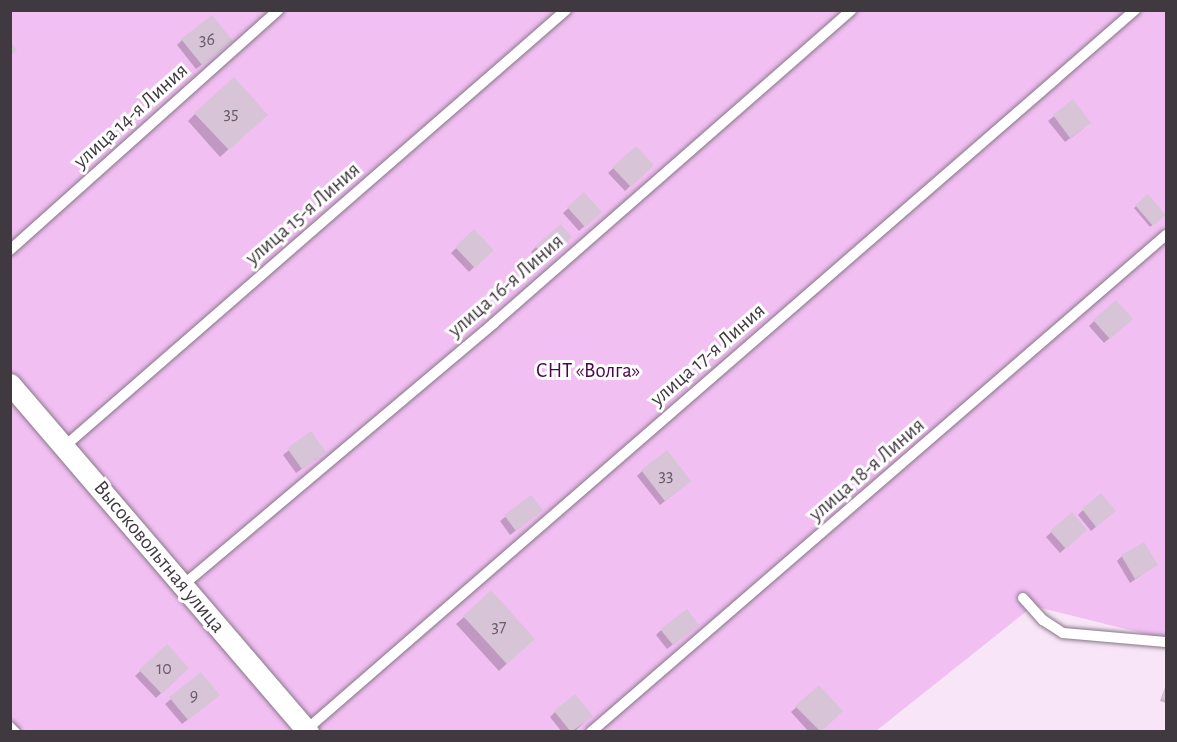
<!DOCTYPE html>
<meta charset="utf-8">
<style>
body{margin:0}
#map{position:relative;width:1177px;height:742px;overflow:hidden;background:#f8e5f7;font-family:"Alegreya Sans",sans-serif}
div>[style]{position:absolute}
[style*='--x']{left:calc(var(--x)*1px);top:calc(var(--y)*1px);width:calc(var(--w)*1px);rotate:calc(var(--a)*1deg)}
.green>*{inset:0;background:#f2bff3}
.shadow>*{inset:0;background:#0003}
.building>*{inset:0;background:#d7c5d7}
.roads{filter:drop-shadow(0 0 2px #877787) drop-shadow(0 0 2px #877787)}
.service>*{height:10px;margin:-5px;padding:0 5px;transform-origin:5px;border-radius:5px;background:#fff}
.minor>*{height:21px;margin:-10.5px;padding:0 10.5px;transform-origin:10.5px;border-radius:10.5px;background:#fff}
span{translate:-50% -50%;white-space:nowrap;text-align:center;line-height:1.15;-webkit-text-stroke:6px #fff;paint-order:stroke}
.number-label{font-size:18px;color:#665c66}
.number-label span{-webkit-text-stroke-width:0}
.street-label{font-size:21px;color:#403940}
.park-label{font-size:21px;color:#49064c}
.frame{position:absolute;inset:0;border:12px solid #403940;pointer-events:none}
</style>
<div id="map">
<div class="green">
<div style="clip-path:polygon(10px 11px,1166px 11px,1166px 639px,1033px 606px,876px 731px,11px 731px)"></div>
</div>
<div class="shadow">
<div style="clip-path:polygon(182px 40px,226px 46px,196px 69px,177px 45px)"></div>
<div style="clip-path:polygon(1073px 101px,1084px 128px,1065px 142px,1048px 121px)"></div>
<div style="clip-path:polygon(195px 114px,258px 122px,220px 157px,188px 121px)"></div>
<div style="clip-path:polygon(635px 148px,652px 165px,625px 191px,608px 173px)"></div>
<div style="clip-path:polygon(584px 194px,600px 212px,579px 231px,563px 213px)"></div>
<div style="clip-path:polygon(1148px 196px,1164px 215px,1150px 227px,1134px 208px)"></div>
<div style="clip-path:polygon(474px 231px,492px 250px,469px 272px,451px 253px)"></div>
<div style="clip-path:polygon(565px 242px,541px 263px,531px 252px,536px 247px)"></div>
<div style="clip-path:polygon(1094px 321px,1126px 324px,1104px 343px,1089px 326px)"></div>
<div style="clip-path:polygon(310px 433px,319px 457px,296px 473px,283px 455px)"></div>
<div style="clip-path:polygon(642px 471px,684px 486px,660px 505px,637px 476px)"></div>
<div style="clip-path:polygon(531px 497px,536px 515px,510px 535px,500px 521px)"></div>
<div style="clip-path:polygon(1083px 510px,1109px 516px,1091px 531px,1078px 515px)"></div>
<div style="clip-path:polygon(1071px 514px,1085px 530px,1060px 553px,1046px 537px)"></div>
<div style="clip-path:polygon(1122px 556px,1156px 565px,1130px 583px,1117px 561px)"></div>
<div style="clip-path:polygon(464px 617px,525px 646px,499px 671px,456px 624px)"></div>
<div style="clip-path:polygon(661px 630px,692px 630px,667px 649px,656px 635px)"></div>
<div style="clip-path:polygon(167px 646px,187px 668px,156px 698px,135px 676px)"></div>
<div style="clip-path:polygon(201px 674px,213px 700px,182px 724px,165px 704px)"></div>
<div style="clip-path:polygon(1166px 685px,1166px 703px,1160px 701px)"></div>
<div style="clip-path:polygon(818px 687px,841px 711px,820px 732px,809px 732px,791px 712px)"></div>
<div style="clip-path:polygon(555px 712px,591px 716px,574px 732px,562px 732px,550px 717px)"></div>
</div>
<div class="building">
<div style="clip-path:polygon(212px 15px,233px 41px,202px 65px,181px 39px)"></div>
<div style="clip-path:polygon(10px 42px,17px 50px,10px 56px)"></div>
<div style="clip-path:polygon(234px 77px,268px 115px,229px 150px,194px 113px)"></div>
<div style="clip-path:polygon(1073px 99px,1091px 123px,1070px 138px,1053px 115px)"></div>
<div style="clip-path:polygon(636px 146px,654px 165px,631px 187px,612px 167px)"></div>
<div style="clip-path:polygon(584px 192px,602px 212px,585px 227px,567px 207px)"></div>
<div style="clip-path:polygon(1148px 194px,1166px 215px,1153px 226px,1135px 205px)"></div>
<div style="clip-path:polygon(561px 224px,572px 237px,547px 259px,535px 246px)"></div>
<div style="clip-path:polygon(474px 229px,494px 250px,475px 268px,455px 247px)"></div>
<div style="clip-path:polygon(1116px 300px,1133px 319px,1110px 339px,1093px 320px)"></div>
<div style="clip-path:polygon(311px 431px,326px 452px,302px 469px,287px 448px)"></div>
<div style="clip-path:polygon(667px 450px,691px 481px,665px 501px,641px 470px)"></div>
<div style="clip-path:polygon(1101px 493px,1116px 511px,1096px 527px,1082px 509px)"></div>
<div style="clip-path:polygon(531px 495px,543px 510px,516px 531px,504px 515px)"></div>
<div style="clip-path:polygon(1072px 512px,1087px 530px,1066px 549px,1050px 531px)"></div>
<div style="clip-path:polygon(1144px 542px,1158px 565px,1135px 579px,1121px 555px)"></div>
<div style="clip-path:polygon(491px 590px,535px 639px,507px 664px,463px 616px)"></div>
<div style="clip-path:polygon(687px 609px,699px 625px,673px 645px,660px 629px)"></div>
<div style="clip-path:polygon(167px 644px,189px 668px,162px 694px,139px 670px)"></div>
<div style="clip-path:polygon(201px 672px,220px 695px,188px 720px,169px 697px)"></div>
<div style="clip-path:polygon(819px 685px,843px 711px,821px 732px,795px 706px)"></div>
<div style="clip-path:polygon(1166px 685px,1166px 700px,1162px 699px)"></div>
<div style="clip-path:polygon(575px 694px,593px 716px,571px 732px,554px 711px)"></div>
</div>
<div class="roads">
<div class="service">
<div style="--x:10;--y:250;--w:360;--a:-41.8"></div>
<div style="--x:65;--y:446;--w:664;--a:-41.03"></div>
<div style="--x:182;--y:586;--w:408;--a:-40.1"></div>
<div style="--x:494;--y:323;--w:475;--a:-41.2"></div>
<div style="--x:1023;--y:598;--w:30;--a:48"></div>
<div style="--x:1043;--y:620;--w:24;--a:33"></div>
<div style="--x:1063;--y:633;--w:103;--a:5"></div>
<div style="--x:10;--y:727;--w:7;--a:45"></div>
<div style="--x:306;--y:730;--w:1098;--a:-40.97"></div>
<div style="--x:591;--y:732;--w:760;--a:-40.84"></div>
</div>
<div class="minor">
<div style="--x:10;--y:384;--w:458;--a:49.4"></div>
</div>
</div>
<div class="number-label">
<span style="left:207px;top:40px">36</span>
<span style="left:231px;top:114px">35</span>
<span style="left:666px;top:476px">33</span>
<span style="left:499px;top:627px">37</span>
<span style="left:164px;top:669px">10</span>
<span style="left:194px;top:696px">9</span>
</div>
<div class="street-label">
<span style="left:131px;top:116px;rotate:-42deg">улица 14-я Линия</span>
<span style="left:303px;top:214px;rotate:-41deg">улица 15-я Линия</span>
<span style="left:506px;top:286px;rotate:-41deg">улица 16-я Линия</span>
<span style="left:708px;top:355px;rotate:-41deg">улица 17-я Линия</span>
<span style="left:867px;top:470px;rotate:-41deg">улица 18-я Линия</span>
<span style="left:159px;top:557px;rotate:50deg">Высоковольтная улица</span>
</div>
<div class="park-label">
<span style="left:588px;top:371px">СНТ «Волга»</span>
</div>
<div class="frame"></div>
</div>
